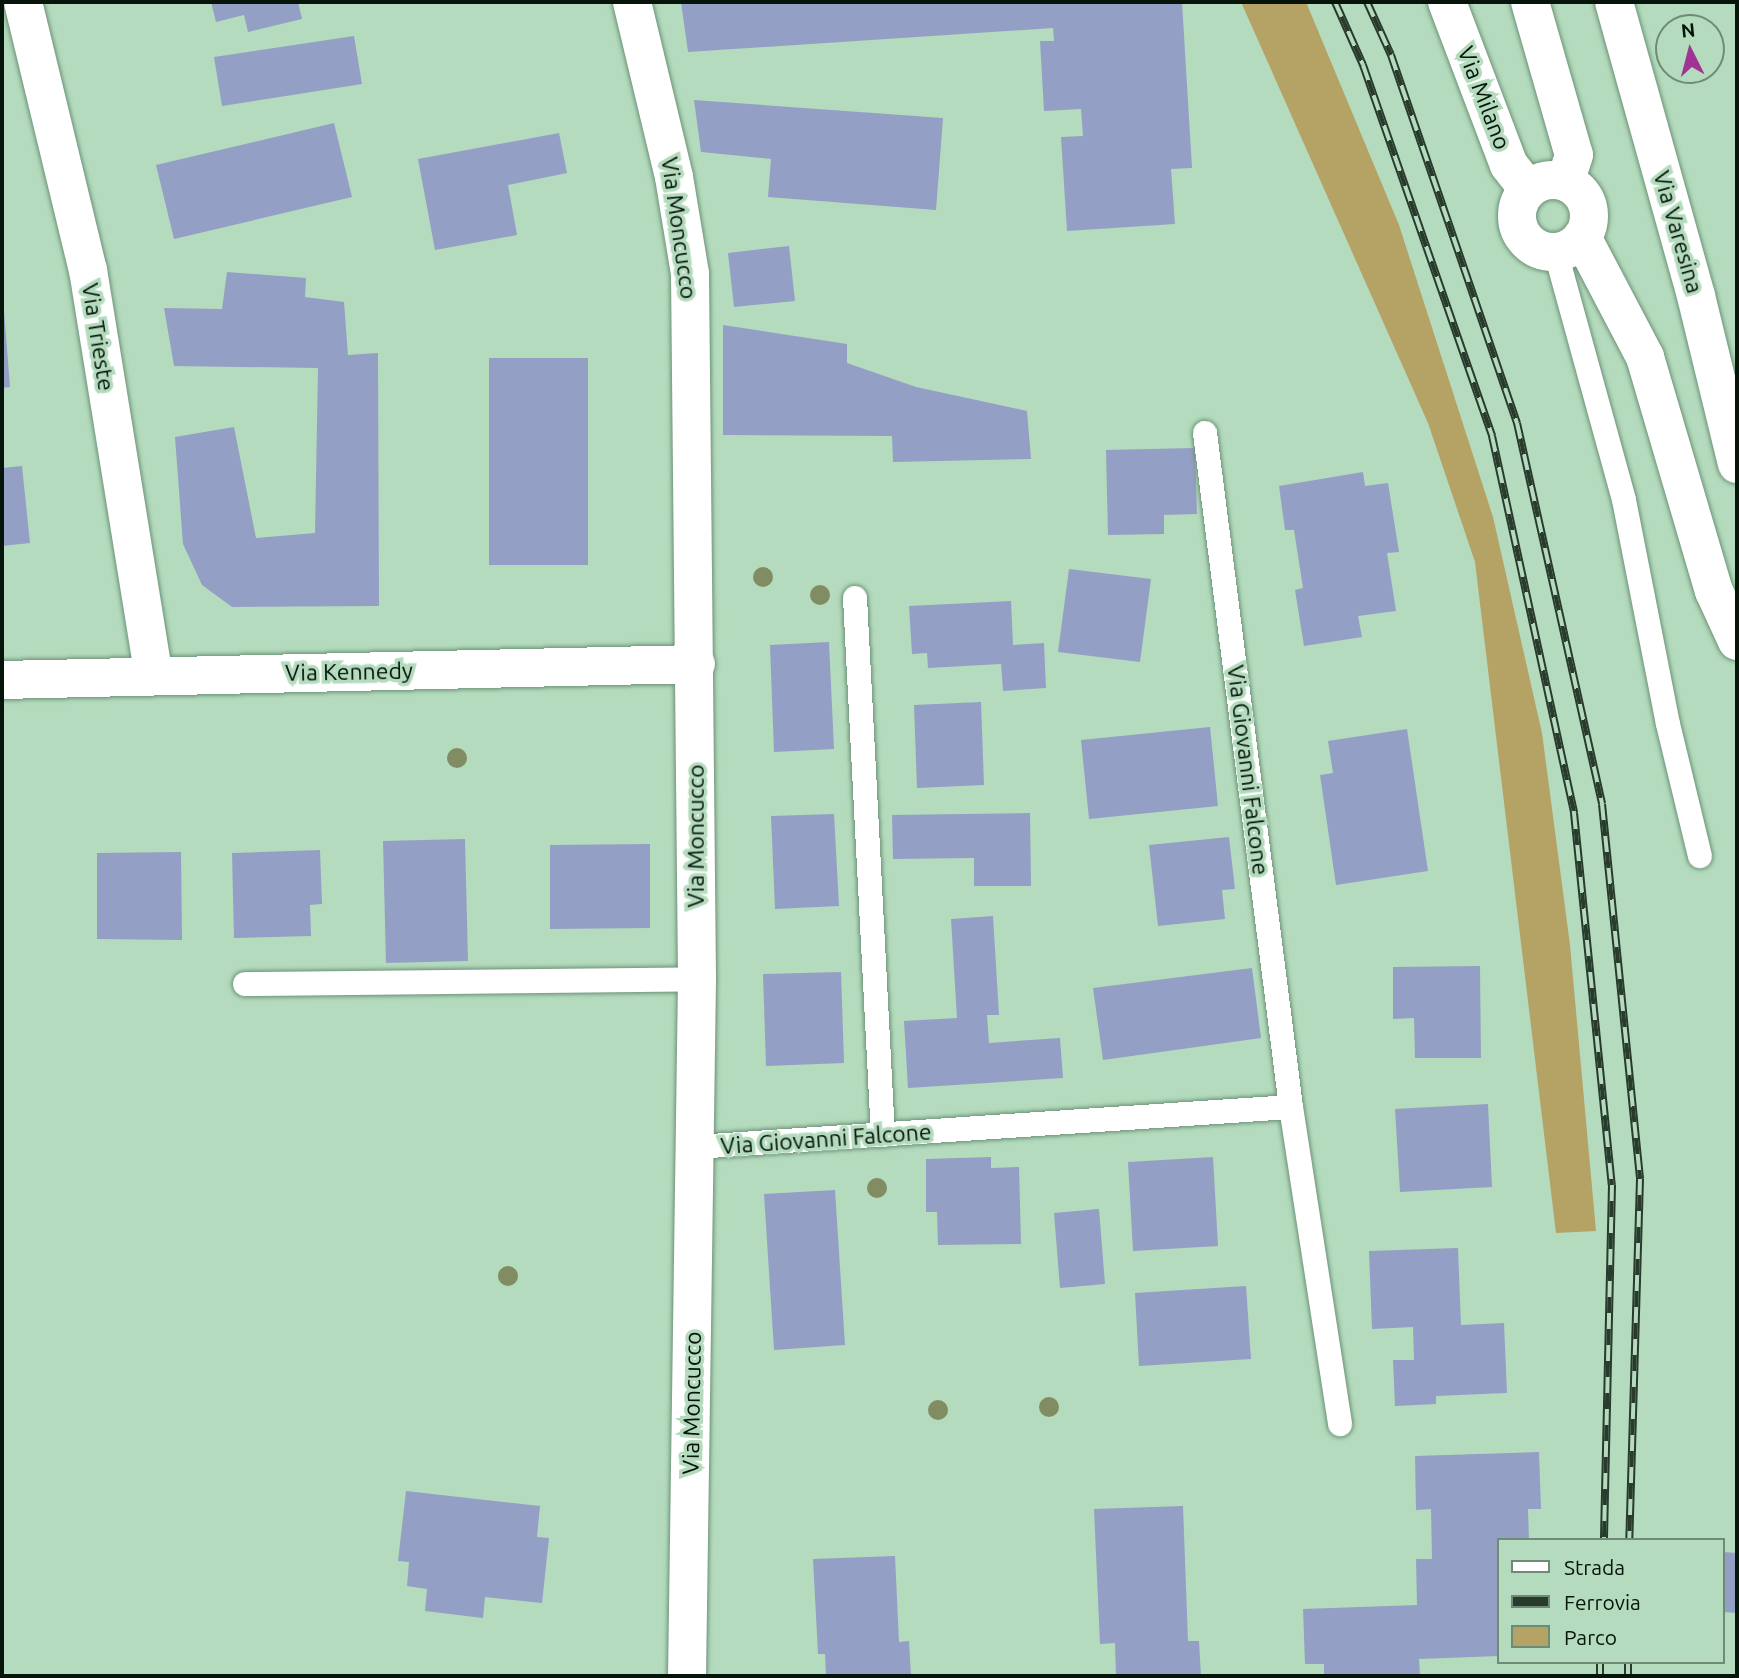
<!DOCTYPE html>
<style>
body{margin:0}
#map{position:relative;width:1739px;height:1678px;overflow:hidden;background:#b4dbbd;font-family:Ubuntu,sans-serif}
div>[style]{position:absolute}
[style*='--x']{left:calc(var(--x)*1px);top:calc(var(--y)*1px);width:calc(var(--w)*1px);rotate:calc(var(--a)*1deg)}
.green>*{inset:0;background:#b5a265}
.building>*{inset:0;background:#949fc5}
.roads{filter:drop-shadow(0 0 2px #6d9277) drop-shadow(0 0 2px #6d9277)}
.lane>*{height:24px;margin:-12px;padding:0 12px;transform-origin:12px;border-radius:12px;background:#fff}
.street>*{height:38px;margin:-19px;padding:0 19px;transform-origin:19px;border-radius:19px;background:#fff}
.secondary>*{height:38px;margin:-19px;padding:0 19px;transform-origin:19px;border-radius:19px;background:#fff}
.secondary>.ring{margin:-19px;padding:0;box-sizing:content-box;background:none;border:38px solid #fff;border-radius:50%}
.rail>*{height:8px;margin-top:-4px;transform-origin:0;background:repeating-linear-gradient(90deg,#b4dbbd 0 16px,#283b2d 0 32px);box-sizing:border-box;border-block:2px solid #283b2d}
.trees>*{width:20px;height:20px;margin:-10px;border-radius:50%;background:#828c63}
span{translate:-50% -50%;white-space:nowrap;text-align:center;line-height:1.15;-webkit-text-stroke:7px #b4dbbd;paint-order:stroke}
.street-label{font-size:23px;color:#06140a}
.frame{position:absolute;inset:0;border:4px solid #06140a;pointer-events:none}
.legend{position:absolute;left:1497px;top:1538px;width:228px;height:126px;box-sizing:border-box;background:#b4dbbd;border:2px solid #6e8b75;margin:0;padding:9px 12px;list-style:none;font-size:21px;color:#06140a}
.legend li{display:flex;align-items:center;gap:14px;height:35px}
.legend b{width:35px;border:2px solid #6e8b75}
.north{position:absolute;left:1655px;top:14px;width:70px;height:70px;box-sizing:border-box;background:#b4dbbd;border:2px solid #6e8b75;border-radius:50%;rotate:354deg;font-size:19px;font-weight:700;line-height:28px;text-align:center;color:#06140a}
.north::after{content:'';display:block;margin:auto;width:24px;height:32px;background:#a03494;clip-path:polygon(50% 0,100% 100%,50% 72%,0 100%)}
</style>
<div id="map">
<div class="green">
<div style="clip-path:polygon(1241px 2px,1306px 2px,1399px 225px,1493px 517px,1542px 733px,1570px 945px,1596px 1231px,1556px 1233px,1475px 562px,1428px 423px)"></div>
</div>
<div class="building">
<div style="clip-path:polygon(211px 2px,298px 2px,302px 19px,248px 32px,244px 15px,216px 22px)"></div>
<div style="clip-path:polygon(681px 2px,1182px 2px,1192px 168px,1171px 169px,1175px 224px,1067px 231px,1061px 137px,1083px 136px,1081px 109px,1044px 111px,1040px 41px,1054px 41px,1053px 28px,688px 52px)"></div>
<div style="clip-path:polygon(354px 36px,362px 84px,222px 106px,214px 57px)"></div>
<div style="clip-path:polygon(694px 100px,943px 118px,936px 210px,768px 197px,771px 159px,701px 152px)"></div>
<div style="clip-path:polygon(334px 123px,352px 197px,174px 239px,156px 165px)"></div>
<div style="clip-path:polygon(559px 133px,567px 173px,508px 185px,517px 235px,435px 250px,418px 159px)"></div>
<div style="clip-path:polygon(789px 246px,795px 301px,734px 307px,728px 253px)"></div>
<div style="clip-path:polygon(227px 272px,306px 278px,305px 297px,344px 302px,348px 355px,378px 353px,379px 606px,232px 607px,202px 585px,183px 544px,175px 437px,234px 427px,256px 538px,315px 533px,318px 368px,174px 366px,164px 308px,222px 309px)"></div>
<div style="clip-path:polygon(4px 311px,10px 387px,2px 388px,2px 312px)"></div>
<div style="clip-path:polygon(723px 325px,847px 344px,847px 363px,916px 387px,1027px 411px,1031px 459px,893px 462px,892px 436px,723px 435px)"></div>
<div style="clip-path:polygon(489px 358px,588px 358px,588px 565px,489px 565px)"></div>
<div style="clip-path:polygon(1195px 448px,1197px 514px,1164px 515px,1164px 534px,1108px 535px,1106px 450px)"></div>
<div style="clip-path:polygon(22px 466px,30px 543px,2px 546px,2px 468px)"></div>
<div style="clip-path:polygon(1363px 472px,1365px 486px,1388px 483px,1399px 552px,1387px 553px,1396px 611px,1358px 616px,1362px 637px,1304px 646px,1295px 590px,1303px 588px,1294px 530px,1285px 530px,1279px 486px)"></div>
<div style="clip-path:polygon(1069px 569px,1151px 579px,1140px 662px,1058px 652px)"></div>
<div style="clip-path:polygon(1011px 601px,1013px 645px,1044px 643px,1046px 688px,1003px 691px,1001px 664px,928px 668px,927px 653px,912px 654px,909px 606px)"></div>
<div style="clip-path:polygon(829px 642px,834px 749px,774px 752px,770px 645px)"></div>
<div style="clip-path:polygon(981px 702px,984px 785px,917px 788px,914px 705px)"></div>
<div style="clip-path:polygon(1210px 727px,1218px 806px,1089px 819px,1081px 740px)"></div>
<div style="clip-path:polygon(1407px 729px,1428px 871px,1336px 885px,1320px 775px,1333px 773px,1328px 741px)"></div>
<div style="clip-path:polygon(1030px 813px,1031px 886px,974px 886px,974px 858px,893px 859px,892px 815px)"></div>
<div style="clip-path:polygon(834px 814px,839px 906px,775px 909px,771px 816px)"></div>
<div style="clip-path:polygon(1229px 837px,1235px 889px,1222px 890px,1225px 919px,1158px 926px,1149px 845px)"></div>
<div style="clip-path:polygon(465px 839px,468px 961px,386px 963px,383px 841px)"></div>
<div style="clip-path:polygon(650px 844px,650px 928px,550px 929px,550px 845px)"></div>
<div style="clip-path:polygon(320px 850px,322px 904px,310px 905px,311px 936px,234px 938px,232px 853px)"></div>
<div style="clip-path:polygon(181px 852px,182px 940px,97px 939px,97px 853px)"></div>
<div style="clip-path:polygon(993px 916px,999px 1015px,987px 1015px,989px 1043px,1060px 1038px,1063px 1078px,908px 1088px,904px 1021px,957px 1018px,951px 919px)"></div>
<div style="clip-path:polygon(1480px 966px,1481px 1058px,1415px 1058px,1414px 1018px,1393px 1019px,1393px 967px)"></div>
<div style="clip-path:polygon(1252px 968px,1261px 1038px,1103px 1060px,1093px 988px)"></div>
<div style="clip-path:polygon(841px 972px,844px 1063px,766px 1066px,763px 974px)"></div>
<div style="clip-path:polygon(1488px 1104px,1492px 1187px,1400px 1192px,1395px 1109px)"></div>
<div style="clip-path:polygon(991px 1157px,991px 1168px,1019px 1167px,1021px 1244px,938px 1245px,937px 1212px,926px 1212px,926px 1159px)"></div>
<div style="clip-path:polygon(1213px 1157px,1218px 1246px,1133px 1251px,1128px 1162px)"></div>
<div style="clip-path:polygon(835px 1190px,845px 1345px,774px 1350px,764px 1194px)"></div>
<div style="clip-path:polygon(1099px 1209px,1105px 1284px,1060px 1288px,1054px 1213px)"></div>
<div style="clip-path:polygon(1458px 1248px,1461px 1325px,1504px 1323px,1507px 1393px,1436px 1396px,1436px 1404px,1395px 1406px,1393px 1360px,1414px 1360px,1413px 1327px,1372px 1329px,1369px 1251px)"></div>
<div style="clip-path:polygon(1246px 1286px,1251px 1359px,1139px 1366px,1135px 1293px)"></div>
<div style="clip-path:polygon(1539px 1452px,1541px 1509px,1528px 1509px,1529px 1540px,1499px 1540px,1499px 1656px,1419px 1659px,1420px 1676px,1324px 1676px,1324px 1664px,1305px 1664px,1303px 1609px,1417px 1605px,1416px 1559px,1432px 1559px,1431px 1509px,1416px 1510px,1415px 1456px)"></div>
<div style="clip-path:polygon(406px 1491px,540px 1506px,537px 1537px,549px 1538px,542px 1603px,485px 1597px,483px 1618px,425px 1611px,427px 1589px,407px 1586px,409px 1562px,398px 1561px)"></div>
<div style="clip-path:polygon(1183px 1506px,1188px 1641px,1199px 1641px,1201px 1676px,1116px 1676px,1115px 1643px,1100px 1644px,1094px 1509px)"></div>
<div style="clip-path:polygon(1723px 1552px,1737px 1553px,1737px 1613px,1723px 1612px)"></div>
<div style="clip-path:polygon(895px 1556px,899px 1642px,909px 1641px,911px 1676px,826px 1676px,825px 1654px,818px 1654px,813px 1559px)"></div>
</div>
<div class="roads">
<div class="lane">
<div style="--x:1556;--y:253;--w:256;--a:74.6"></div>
<div style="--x:1624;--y:500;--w:228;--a:78.9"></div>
<div style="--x:1668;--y:724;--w:136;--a:76.4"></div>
<div style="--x:1205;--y:433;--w:679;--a:82.73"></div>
<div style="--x:1291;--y:1107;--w:321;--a:81.2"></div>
<div style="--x:855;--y:598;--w:538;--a:87.02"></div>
<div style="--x:245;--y:984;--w:452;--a:-0.6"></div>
<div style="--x:696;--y:1147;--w:596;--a:-3.85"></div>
</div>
<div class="street">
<div style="--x:23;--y:2;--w:276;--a:76.4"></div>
<div style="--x:88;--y:270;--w:411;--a:80.8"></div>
<div style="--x:632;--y:2;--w:180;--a:76.5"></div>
<div style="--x:674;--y:177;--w:98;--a:80.6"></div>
<div style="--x:690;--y:274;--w:705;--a:89.43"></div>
<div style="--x:697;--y:979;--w:697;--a:90.82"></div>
<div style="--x:1582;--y:237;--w:136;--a:62.3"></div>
<div style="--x:1645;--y:357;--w:244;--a:73.6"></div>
<div style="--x:1714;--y:591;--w:55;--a:65.3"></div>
<div style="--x:2;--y:680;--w:694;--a:-1.32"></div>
</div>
<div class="secondary">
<div style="--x:1447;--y:2;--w:174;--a:69.2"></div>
<div style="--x:1509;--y:165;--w:31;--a:52"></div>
<div style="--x:1530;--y:2;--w:159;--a:74"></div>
<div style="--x:1574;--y:155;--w:28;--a:108"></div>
<div style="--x:1614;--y:2;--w:305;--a:74.4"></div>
<div style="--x:1696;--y:296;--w:173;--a:76.3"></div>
<div class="ring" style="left:1517px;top:180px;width:34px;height:34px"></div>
</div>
</div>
<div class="rail">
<div style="--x:1335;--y:2;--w:69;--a:66"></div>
<div style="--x:1363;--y:65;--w:393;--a:70.8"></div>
<div style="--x:1492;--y:436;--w:386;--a:77.7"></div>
<div style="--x:1574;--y:813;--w:374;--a:84.2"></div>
<div style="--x:1612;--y:1185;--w:355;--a:91.3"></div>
<div style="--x:1367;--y:2;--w:58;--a:65.6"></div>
<div style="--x:1391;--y:55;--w:389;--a:71.1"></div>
<div style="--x:1517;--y:423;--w:390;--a:77.4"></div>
<div style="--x:1602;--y:804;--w:377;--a:84.2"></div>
<div style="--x:1640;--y:1179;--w:361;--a:91.7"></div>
<div style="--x:1600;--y:1676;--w:14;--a:-90"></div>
<div style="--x:1628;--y:1676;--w:14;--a:-90"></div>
</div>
<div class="trees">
<div style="left:763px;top:577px"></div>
<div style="left:820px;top:595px"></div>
<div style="left:457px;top:758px"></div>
<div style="left:877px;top:1188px"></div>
<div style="left:508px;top:1276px"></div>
<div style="left:1049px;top:1407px"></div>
<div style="left:938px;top:1410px"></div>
</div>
<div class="street-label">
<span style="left:1484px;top:98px;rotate:69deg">Via Milano</span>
<span style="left:679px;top:228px;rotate:82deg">Via Moncucco</span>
<span style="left:1678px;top:232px;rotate:74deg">Via Varesina</span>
<span style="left:98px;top:337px;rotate:81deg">Via Trieste</span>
<span style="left:349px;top:672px;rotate:-1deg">Via Kennedy</span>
<span style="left:1248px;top:770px;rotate:83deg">Via Giovanni Falcone</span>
<span style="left:696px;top:836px;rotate:-90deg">Via Moncucco</span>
<span style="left:826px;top:1139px;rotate:-4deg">Via Giovanni Falcone</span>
<span style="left:692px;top:1403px;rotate:-89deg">Via Moncucco</span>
</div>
<div class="frame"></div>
<ul class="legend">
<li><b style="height:9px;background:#fff"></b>Strada</li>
<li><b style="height:9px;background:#283b2d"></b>Ferrovia</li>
<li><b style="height:19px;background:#b5a265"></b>Parco</li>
</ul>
<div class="north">N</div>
</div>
